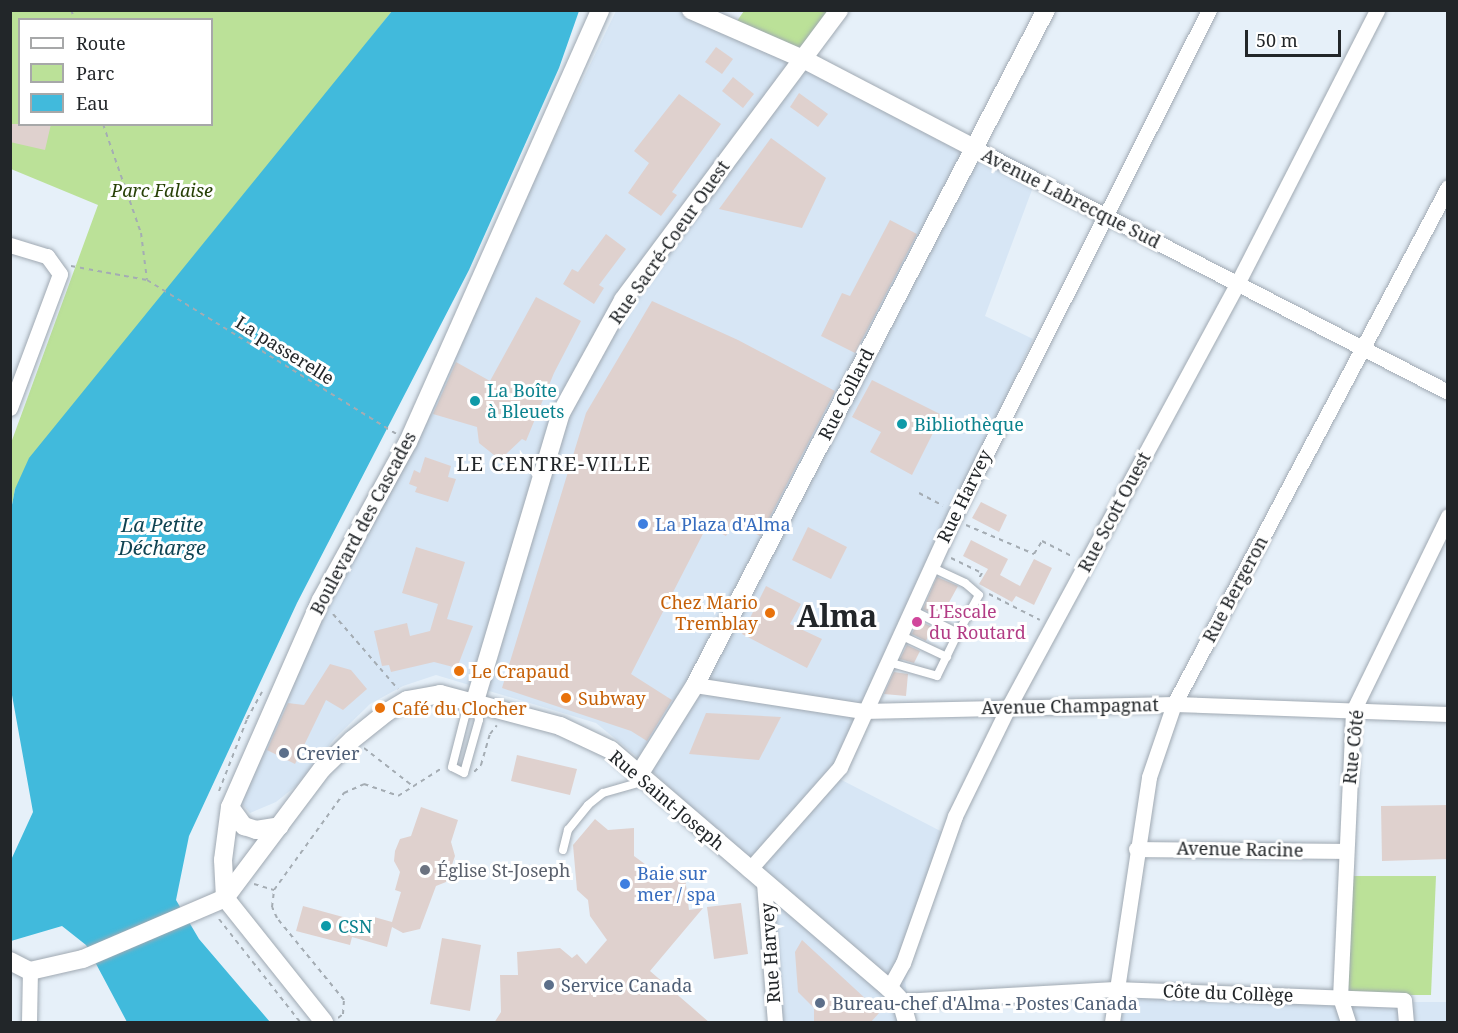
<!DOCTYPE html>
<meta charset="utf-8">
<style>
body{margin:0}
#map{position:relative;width:1458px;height:1033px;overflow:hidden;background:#e6f0f9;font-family:"Noto Serif",serif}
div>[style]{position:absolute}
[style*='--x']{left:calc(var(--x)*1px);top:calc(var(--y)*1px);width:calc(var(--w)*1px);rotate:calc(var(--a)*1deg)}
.built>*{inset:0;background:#d7e6f5}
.green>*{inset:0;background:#bbe198}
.water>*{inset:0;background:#41badc}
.building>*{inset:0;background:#dfd1ce}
.path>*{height:2px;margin-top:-1px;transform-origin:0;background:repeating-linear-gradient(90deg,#a4acb3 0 4.5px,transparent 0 9px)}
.roads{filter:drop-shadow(0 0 2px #a0a9b2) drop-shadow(0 0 2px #a0a9b2)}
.service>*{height:8px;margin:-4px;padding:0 4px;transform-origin:4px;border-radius:4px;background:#fff}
.minor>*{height:15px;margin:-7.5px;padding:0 7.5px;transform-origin:7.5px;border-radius:7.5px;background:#fff}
.tertiary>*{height:18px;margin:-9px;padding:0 9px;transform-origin:9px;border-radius:9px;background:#fff}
.dots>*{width:16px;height:16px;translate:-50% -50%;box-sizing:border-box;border:3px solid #fff;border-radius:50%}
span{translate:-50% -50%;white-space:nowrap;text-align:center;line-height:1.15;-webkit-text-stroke:6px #fff;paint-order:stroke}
.park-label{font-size:18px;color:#274006;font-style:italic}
.street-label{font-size:18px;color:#222629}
.culture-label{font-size:18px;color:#0d838f}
.left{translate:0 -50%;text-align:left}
.shop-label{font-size:18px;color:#366cbe}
.food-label{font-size:18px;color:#c56008}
.right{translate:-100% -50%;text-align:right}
.hotel-label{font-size:18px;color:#b23c85}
.service-label{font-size:18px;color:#4e5e75}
.worship-label{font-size:18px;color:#5b616d}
.neighbourhood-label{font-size:20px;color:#222629;letter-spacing:1.5px}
.water-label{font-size:20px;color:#0f4352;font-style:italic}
.town-label{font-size:30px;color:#222629;font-weight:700}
.frame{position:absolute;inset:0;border:12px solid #222629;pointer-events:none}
.legend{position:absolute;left:18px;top:18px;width:195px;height:108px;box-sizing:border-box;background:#fff;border:2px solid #a7a8a9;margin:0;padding:8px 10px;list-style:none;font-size:18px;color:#222629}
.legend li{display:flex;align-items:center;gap:12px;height:30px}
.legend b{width:30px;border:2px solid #a7a8a9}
.scale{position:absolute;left:1245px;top:30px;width:96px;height:27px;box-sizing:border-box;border:3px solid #222629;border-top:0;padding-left:8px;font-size:18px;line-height:21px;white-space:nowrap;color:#222629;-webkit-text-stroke:4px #fff;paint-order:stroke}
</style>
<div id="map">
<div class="built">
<div style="clip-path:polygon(616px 11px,686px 11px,808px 56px,1039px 171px,985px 316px,1033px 339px,830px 774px,954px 838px,905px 981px,912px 1022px,781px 1022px,774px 884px,635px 755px,596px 723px,436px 675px,403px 686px,370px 704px,335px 738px,296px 786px,276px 802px,250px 813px,239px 800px,243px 783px)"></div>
<div style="clip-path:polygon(1119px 993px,1328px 1002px,1447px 1002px,1447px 1022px,1117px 1022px)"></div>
</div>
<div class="green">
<div style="clip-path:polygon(835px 10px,801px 58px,732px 28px,744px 11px)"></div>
<div style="clip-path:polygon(evenodd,11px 11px,392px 11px,15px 489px,11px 510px,11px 443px,98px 205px,11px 169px,11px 11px,20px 20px,212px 20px,212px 124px,20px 124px,20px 20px)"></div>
<div style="clip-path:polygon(1350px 876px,1436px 876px,1431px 995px,1344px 995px)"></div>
</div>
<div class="water">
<div style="clip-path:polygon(392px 11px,579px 11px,559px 68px,469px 270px,297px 603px,189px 836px,176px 900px,199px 939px,270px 1022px,127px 1022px,86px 945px,62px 926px,11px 941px,11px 860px,33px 812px,10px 684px,11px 510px,15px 489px,29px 458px)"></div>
</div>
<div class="building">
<div style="clip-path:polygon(716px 47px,733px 59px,722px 74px,705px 62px)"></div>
<div style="clip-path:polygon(733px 77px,754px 94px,743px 108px,722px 91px)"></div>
<div style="clip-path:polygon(799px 93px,828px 114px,818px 127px,790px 107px)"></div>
<div style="clip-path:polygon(679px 94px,721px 124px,672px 192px,677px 195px,661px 216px,628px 193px,649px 163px,634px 151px)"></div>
<div style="clip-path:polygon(10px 124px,51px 124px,45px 150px,10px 142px)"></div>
<div style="clip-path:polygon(771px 138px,826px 178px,802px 228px,719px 209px)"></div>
<div style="clip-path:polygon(890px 220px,917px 234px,855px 353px,821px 336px,842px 293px,850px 296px)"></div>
<div style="clip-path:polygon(606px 234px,626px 249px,599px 285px,604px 288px,594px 304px,563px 284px,572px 269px,578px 272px)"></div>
<div style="clip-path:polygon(536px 297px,581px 321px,554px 373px,526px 441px,522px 439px,505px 455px,494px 455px,479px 443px,477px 427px,433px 414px,456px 362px,490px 381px)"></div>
<div style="clip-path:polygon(652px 301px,738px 340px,835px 391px,760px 536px,734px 522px,726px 536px,707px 526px,631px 674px,672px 700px,647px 741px,631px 731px,502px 688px,586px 413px)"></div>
<div style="clip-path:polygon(872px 380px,942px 415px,912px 475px,870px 452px,881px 432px,852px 417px)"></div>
<div style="clip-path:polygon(425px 457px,451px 466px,448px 477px,456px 479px,448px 502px,415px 492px,417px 487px,409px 484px,414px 470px,420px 473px)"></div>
<div style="clip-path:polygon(981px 502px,1007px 515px,999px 532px,972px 518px)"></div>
<div style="clip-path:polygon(808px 527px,847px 547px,831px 579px,792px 560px)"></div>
<div style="clip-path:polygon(971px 540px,1008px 559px,1000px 575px,1020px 586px,1034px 559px,1052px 568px,1034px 605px,1016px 596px,1012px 602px,979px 584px,988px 569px,963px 556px)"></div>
<div style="clip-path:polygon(416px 547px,465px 562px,447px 619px,473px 626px,457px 668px,434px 662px,391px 672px,389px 665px,382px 666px,374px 631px,407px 623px,410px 636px,430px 631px,438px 604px,402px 593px)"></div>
<div style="clip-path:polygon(937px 577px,958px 586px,947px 606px,953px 609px,947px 621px,923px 609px)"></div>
<div style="clip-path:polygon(766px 586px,801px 604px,790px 624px,822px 639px,807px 668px,742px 634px)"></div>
<div style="clip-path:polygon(918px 620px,938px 630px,935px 637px,929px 634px,926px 641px,912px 634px)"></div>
<div style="clip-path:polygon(907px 645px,920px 651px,914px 663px,900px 659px)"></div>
<div style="clip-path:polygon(330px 664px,351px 670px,367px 689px,343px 710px,326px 700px,295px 764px,267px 750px,288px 703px,304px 705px)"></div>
<div style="clip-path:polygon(894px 672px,908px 674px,906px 696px,884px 694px)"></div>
<div style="clip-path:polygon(706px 713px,781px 717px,759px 760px,689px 754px)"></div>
<div style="clip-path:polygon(517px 755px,577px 769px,570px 795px,511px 781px)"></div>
<div style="clip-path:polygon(1448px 805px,1448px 859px,1382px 861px,1381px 806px)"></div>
<div style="clip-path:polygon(421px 807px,458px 820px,451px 842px,455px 856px,446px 882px,436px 886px,420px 929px,403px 933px,392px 927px,387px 947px,352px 937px,350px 945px,296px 931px,303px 906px,372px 925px,374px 917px,392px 922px,401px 892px,395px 890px,400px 872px,394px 861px,395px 851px,400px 839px,411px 836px)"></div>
<div style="clip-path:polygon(595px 819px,608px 830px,634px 828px,634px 856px,661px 876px,685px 877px,689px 910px,703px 908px,650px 971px,710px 1023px,494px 1023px,501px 1012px,500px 975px,518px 975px,517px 952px,560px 948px,572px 958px,577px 954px,586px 964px,607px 940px,590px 916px,588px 900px,577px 890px,573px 845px)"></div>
<div style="clip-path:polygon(741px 903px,748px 954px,714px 959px,707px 907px)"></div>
<div style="clip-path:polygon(442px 938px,481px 945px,470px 1011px,430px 1004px)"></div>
<div style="clip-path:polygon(802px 940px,880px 1012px,870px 1023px,814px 1023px,814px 1008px,798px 992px,795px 952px)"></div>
</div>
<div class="path">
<div style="--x:71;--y:10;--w:11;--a:68"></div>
<div style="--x:103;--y:124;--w:115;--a:70.8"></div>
<div style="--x:141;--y:233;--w:47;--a:82.7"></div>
<div style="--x:71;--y:266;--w:77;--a:10.4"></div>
<div style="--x:147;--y:280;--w:293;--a:31.7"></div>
<div style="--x:919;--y:493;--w:27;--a:28"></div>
<div style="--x:966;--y:525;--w:74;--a:23.1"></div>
<div style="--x:1034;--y:554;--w:15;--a:-58"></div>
<div style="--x:1042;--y:541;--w:35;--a:27"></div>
<div style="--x:951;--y:558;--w:34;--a:26"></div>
<div style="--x:982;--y:573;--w:8;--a:120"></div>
<div style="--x:989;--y:594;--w:57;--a:27"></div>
<div style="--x:333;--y:614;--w:99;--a:49.1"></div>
<div style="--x:364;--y:748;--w:63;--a:38"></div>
<div style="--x:474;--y:772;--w:10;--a:-45"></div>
<div style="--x:481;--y:765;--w:32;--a:-74"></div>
<div style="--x:490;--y:734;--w:11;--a:-52"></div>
<div style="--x:219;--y:791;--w:77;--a:-68.7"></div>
<div style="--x:247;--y:719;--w:31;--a:-61"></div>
<div style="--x:254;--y:884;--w:21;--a:17"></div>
<div style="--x:219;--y:919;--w:131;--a:51.8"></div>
<div style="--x:338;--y:1018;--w:6;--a:-39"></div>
<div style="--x:343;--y:1014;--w:14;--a:-86"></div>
<div style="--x:344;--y:1000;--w:106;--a:-129.3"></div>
<div style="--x:277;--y:918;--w:12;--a:-114"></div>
<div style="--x:272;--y:907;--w:17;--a:-83"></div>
<div style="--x:274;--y:890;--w:120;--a:-54.2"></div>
<div style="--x:344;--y:793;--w:22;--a:-24"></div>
<div style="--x:364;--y:784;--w:36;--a:19"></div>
<div style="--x:398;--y:796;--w:52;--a:-32.5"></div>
</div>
<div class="roads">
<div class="service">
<div style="--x:912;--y:610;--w:51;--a:26.6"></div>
<div style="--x:958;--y:633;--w:43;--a:-61.1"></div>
<div style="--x:979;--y:595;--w:18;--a:-139"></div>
<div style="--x:965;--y:583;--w:38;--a:-155"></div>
<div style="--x:900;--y:635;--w:52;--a:25.1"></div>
<div style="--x:888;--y:662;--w:51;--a:15.9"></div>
<div style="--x:937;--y:676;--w:48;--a:-64"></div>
<div style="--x:475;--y:701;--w:19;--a:78"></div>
<div style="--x:479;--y:720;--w:55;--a:105.8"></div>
<div style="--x:464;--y:773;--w:13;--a:-153"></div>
<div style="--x:452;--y:767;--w:53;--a:-75.7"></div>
<div style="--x:465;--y:716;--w:18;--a:-56"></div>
<div style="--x:563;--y:850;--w:21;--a:-76"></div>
<div style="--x:568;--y:830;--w:32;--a:-51"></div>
<div style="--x:588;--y:805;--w:19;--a:-39"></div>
<div style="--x:603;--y:793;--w:44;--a:-15.9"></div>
</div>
<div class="minor">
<div style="--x:974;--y:148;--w:533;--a:27.24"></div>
<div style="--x:10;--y:245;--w:39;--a:17"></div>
<div style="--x:47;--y:256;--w:22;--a:54"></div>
<div style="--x:60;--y:274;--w:143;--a:110.5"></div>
<div style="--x:695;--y:685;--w:170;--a:8.8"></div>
<div style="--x:863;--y:711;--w:311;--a:-1.3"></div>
<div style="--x:1174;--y:704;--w:274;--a:2.1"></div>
<div style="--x:1136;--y:849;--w:209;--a:0.5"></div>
<div style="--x:749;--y:870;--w:137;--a:-48.5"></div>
<div style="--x:840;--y:767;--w:279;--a:-65.5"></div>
<div style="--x:956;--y:513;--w:563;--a:-63.3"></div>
<div style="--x:764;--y:883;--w:139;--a:85.5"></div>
<div style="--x:889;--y:988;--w:29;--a:-61"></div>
<div style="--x:903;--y:963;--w:156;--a:-70.5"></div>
<div style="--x:955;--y:816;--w:123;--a:-63.9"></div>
<div style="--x:1009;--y:706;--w:480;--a:-61.6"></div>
<div style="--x:1237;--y:284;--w:308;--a:-62.9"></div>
<div style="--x:901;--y:1001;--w:214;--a:-3.2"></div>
<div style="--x:1115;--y:989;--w:289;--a:2.2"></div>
<div style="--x:1404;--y:1000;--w:22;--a:85"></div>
<div style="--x:29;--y:1022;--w:51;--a:-88.9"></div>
<div style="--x:1112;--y:1022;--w:248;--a:-81.4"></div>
<div style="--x:1149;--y:777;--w:77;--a:-71.1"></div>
<div style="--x:1174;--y:704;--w:585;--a:-62.08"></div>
<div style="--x:1348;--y:1022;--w:25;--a:-108"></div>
<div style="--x:1340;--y:998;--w:287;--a:-87.4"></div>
<div style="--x:1353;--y:711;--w:217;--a:-64"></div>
</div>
<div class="tertiary">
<div style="--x:691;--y:10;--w:120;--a:23.6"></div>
<div style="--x:801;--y:58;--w:195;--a:27.5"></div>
<div style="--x:475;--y:701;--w:301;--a:-73.4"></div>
<div style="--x:561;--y:413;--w:129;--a:-61.2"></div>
<div style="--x:623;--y:300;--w:362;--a:-53.3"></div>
<div style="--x:640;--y:773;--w:104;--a:-58"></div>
<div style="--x:695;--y:685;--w:761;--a:-62.53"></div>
<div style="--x:230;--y:807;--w:24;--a:54"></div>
<div style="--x:244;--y:826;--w:13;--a:18"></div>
<div style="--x:256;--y:830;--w:24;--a:-9"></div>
<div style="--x:10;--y:961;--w:22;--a:27"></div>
<div style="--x:30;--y:971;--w:54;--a:-12.8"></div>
<div style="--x:83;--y:959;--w:155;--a:-23.2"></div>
<div style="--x:225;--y:898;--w:161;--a:-53.1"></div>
<div style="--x:322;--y:769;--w:42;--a:-44"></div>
<div style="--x:352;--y:740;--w:45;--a:-38.7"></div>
<div style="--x:387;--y:712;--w:23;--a:-31"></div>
<div style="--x:407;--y:700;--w:34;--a:-10"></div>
<div style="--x:440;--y:694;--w:124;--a:14.9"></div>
<div style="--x:560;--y:726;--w:56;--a:25.2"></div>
<div style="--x:611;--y:750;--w:366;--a:40.6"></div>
<div style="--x:889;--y:988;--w:18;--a:47"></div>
<div style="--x:901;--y:1001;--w:22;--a:74"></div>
<div style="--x:324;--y:1022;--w:159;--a:-128.6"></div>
<div style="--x:225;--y:898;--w:38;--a:-93"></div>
<div style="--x:223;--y:860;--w:53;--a:-82.5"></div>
<div style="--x:230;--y:807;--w:226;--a:-66.3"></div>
<div style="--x:321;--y:600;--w:180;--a:-61.2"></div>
<div style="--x:408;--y:442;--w:473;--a:-66"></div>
</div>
</div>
<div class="dots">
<div style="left:475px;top:401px;background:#0f9aa8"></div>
<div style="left:902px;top:424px;background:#0f9aa8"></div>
<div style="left:643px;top:524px;background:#3f7fe0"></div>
<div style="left:770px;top:613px;background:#e8710a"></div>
<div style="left:917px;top:622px;background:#d1479c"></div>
<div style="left:459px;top:671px;background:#e8710a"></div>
<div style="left:566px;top:698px;background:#e8710a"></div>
<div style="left:380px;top:708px;background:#e8710a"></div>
<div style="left:284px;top:753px;background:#5c6f8a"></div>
<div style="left:425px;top:870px;background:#6b7280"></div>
<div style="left:625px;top:884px;background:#3f7fe0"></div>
<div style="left:326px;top:926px;background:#0f9aa8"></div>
<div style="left:549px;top:985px;background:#5c6f8a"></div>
<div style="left:820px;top:1003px;background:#5c6f8a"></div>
</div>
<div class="park-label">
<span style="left:162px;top:190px">Parc Falaise</span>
</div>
<div class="street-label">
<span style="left:1071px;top:198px;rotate:27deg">Avenue Labrecque Sud</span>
<span style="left:669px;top:242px;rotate:-55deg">Rue Sacré-Coeur Ouest</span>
<span style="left:285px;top:350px;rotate:32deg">La passerelle</span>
<span style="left:846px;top:394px;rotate:-63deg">Rue Collard</span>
<span style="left:964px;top:496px;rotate:-64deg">Rue Harvey</span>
<span style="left:1114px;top:512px;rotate:-62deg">Rue Scott Ouest</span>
<span style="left:363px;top:523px;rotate:-62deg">Boulevard des Cascades</span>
<span style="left:1235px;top:589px;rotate:-62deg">Rue Bergeron</span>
<span style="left:1070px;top:706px;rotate:-1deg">Avenue Champagnat</span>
<span style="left:1353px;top:747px;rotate:-84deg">Rue Côté</span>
<span style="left:667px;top:800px;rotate:40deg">Rue Saint-Joseph</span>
<span style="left:1240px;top:849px;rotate:1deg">Avenue Racine</span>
<span style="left:770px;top:953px;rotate:-94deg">Rue Harvey</span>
<span style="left:1228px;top:993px;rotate:2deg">Côte du Collège</span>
</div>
<div class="culture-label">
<span class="left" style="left:487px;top:401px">La Boîte<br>à Bleuets</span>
<span class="left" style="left:914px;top:424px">Bibliothèque</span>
<span class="left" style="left:338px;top:926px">CSN</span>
</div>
<div class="shop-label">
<span class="left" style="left:655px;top:524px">La Plaza d'Alma</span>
<span class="left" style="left:637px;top:884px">Baie sur<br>mer / spa</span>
</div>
<div class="food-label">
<span class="right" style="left:758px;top:613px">Chez Mario<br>Tremblay</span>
<span class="left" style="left:471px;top:671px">Le Crapaud</span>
<span class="left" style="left:578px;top:698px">Subway</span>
<span class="left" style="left:392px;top:708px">Café du Clocher</span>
</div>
<div class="hotel-label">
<span class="left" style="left:929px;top:622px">L'Escale<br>du Routard</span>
</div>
<div class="service-label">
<span class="left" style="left:296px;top:753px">Crevier</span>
<span class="left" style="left:561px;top:985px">Service Canada</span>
<span class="left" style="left:832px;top:1003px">Bureau-chef d'Alma - Postes Canada</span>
</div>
<div class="worship-label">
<span class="left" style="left:437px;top:870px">Église St-Joseph</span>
</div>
<div class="neighbourhood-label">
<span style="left:554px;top:463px">LE CENTRE-VILLE</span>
</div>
<div class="water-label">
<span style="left:162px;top:536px">La Petite<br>Décharge</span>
</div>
<div class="town-label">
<span style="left:837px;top:616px">Alma</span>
</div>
<div class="frame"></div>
<ul class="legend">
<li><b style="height:8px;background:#fff"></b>Route</li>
<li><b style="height:16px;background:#bbe198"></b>Parc</li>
<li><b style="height:16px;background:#41badc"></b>Eau</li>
</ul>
<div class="scale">50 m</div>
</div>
